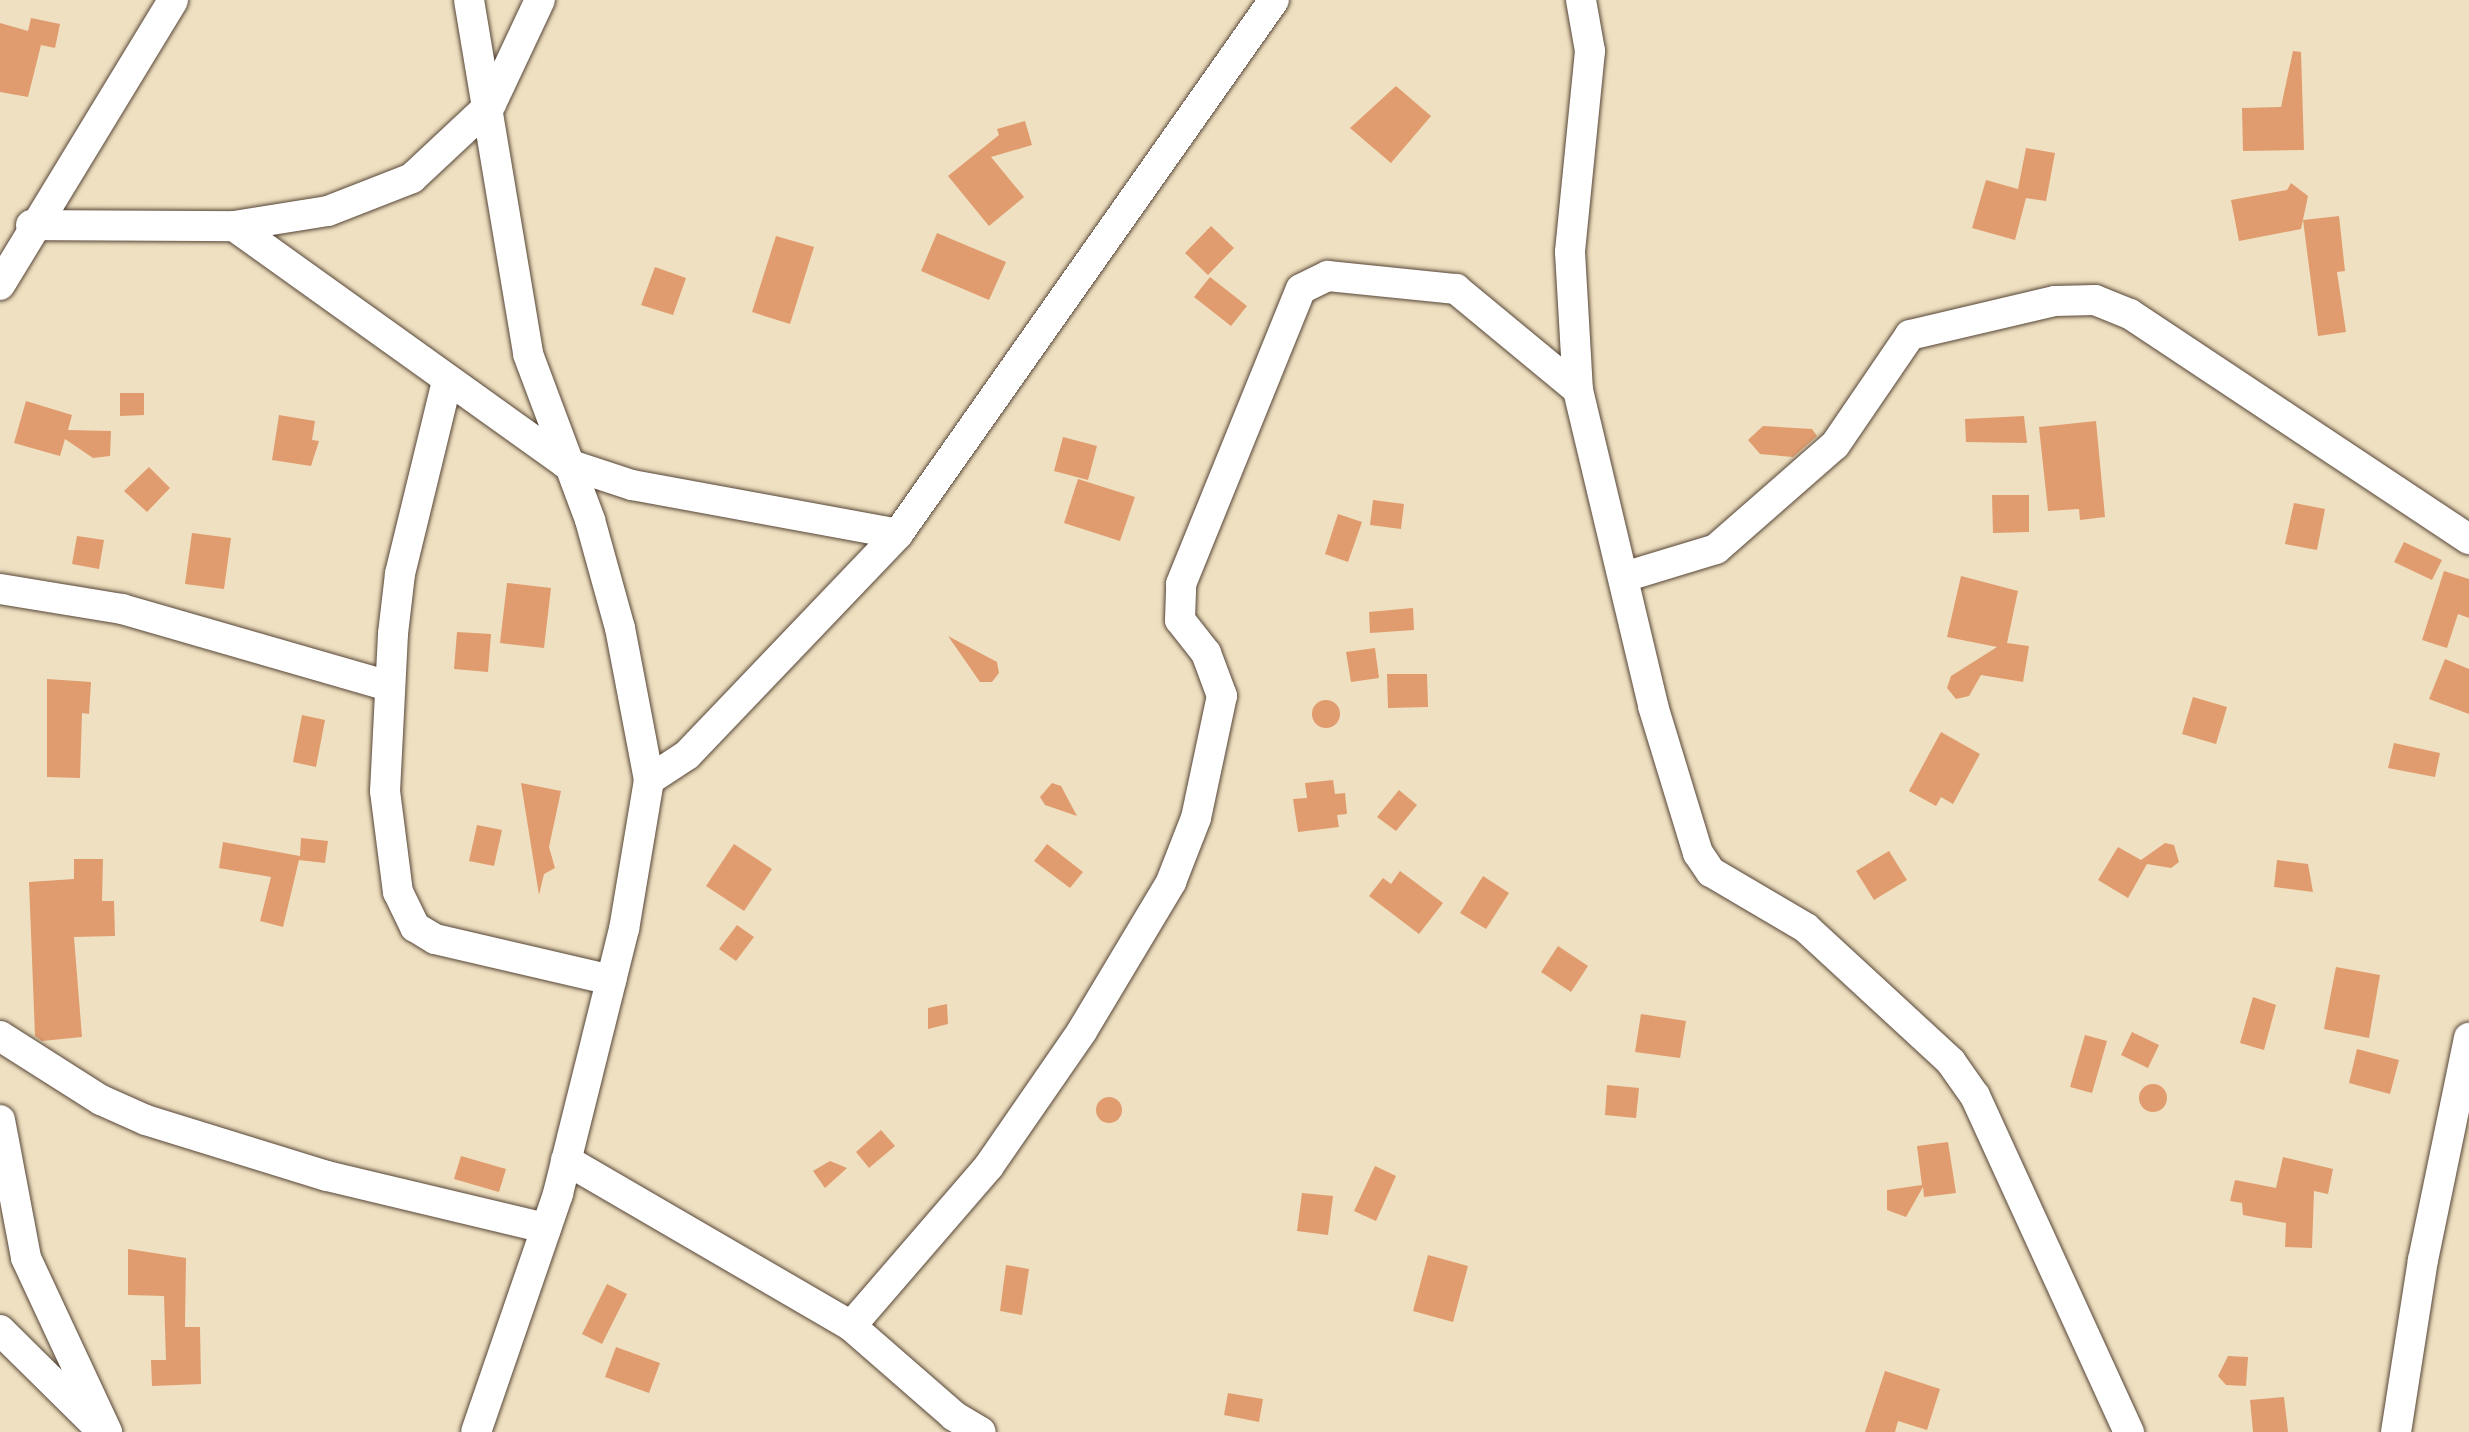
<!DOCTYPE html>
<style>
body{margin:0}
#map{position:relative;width:2469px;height:1432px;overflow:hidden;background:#efe0c1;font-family:Caveat,sans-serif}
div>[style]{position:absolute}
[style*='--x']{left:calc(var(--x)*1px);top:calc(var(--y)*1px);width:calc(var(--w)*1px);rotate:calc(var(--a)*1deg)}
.building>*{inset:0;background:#e09c6e}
.round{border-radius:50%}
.roads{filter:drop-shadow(0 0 2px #564536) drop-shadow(0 0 2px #564536)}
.minor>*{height:30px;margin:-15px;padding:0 15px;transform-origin:15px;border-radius:15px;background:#fff}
span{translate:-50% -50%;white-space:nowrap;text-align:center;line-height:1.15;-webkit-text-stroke:9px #fbf7ec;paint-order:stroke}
</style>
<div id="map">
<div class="building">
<div style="clip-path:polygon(31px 18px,60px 24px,55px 48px,41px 45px,28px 97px,0 92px,0 23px,28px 31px)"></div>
<div style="clip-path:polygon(2293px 51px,2301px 52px,2304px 150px,2243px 151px,2242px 108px,2281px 107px)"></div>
<div style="clip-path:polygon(1396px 86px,1431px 116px,1391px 163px,1350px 128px)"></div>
<div style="clip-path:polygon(1025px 121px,1032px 145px,991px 157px,1024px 197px,989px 226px,948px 176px,999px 135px,997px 129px)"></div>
<div style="clip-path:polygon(2026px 148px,2055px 153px,2046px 201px,2026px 198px,2015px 240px,1972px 228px,1986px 180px,2018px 189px)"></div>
<div style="clip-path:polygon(2291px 183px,2308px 196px,2301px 229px,2239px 241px,2231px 200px,2287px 190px)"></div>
<div style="clip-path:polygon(2339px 216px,2345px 271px,2337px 272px,2346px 332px,2318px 336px,2303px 220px)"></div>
<div style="clip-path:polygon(1211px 226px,1234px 248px,1208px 275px,1185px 253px)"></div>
<div style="clip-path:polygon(937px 233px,1006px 262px,989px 300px,921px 271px)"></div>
<div style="clip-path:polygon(776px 236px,814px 247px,790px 324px,752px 312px)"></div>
<div style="clip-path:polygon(655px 267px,686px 278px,673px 315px,641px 305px)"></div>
<div style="clip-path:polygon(1210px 277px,1247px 306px,1231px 326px,1194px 297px)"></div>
<div style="clip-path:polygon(120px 393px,144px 393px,144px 415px,120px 416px)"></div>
<div style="clip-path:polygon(26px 401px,72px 415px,68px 430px,111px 431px,110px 456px,93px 458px,65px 439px,60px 456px,14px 443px)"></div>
<div style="clip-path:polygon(279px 415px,315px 421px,312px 440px,319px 441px,311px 466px,272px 460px)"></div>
<div style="clip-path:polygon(2024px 416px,2027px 443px,1966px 442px,1965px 419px)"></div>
<div style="clip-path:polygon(2096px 421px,2105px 517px,2080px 520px,2079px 509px,2048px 511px,2039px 427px)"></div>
<div style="clip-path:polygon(1763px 426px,1812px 429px,1817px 436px,1793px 457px,1760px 454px,1748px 440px)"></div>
<div style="clip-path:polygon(1063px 437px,1097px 446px,1088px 480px,1054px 471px)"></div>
<div style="clip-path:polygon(149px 467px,170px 488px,147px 512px,124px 491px)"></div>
<div style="clip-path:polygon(1078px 479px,1135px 497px,1120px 541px,1064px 523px)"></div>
<div style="clip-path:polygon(1992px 495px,2029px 495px,2029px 532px,1993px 533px)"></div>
<div style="clip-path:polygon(1373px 500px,1404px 504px,1401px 529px,1370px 525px)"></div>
<div style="clip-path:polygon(2294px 503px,2325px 509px,2317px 550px,2285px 544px)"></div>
<div style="clip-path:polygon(1338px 514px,1362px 522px,1348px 562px,1325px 554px)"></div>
<div style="clip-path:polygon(192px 533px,231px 538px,224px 589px,185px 584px)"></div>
<div style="clip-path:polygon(77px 536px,104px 540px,99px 569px,72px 564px)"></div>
<div style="clip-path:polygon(2404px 542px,2442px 560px,2432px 580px,2394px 562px)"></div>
<div style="clip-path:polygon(2444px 571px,2469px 579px,2469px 618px,2458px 614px,2447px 648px,2422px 640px)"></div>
<div style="clip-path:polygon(1961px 576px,2018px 591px,2007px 643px,2029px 646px,2023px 682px,1981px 675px,1969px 696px,1956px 699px,1947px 688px,1951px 676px,1997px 647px,1947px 637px)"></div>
<div style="clip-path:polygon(507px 583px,551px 588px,544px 648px,500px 643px)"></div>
<div style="clip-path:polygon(1413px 608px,1414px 630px,1370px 633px,1369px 612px)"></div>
<div style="clip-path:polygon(457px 632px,491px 634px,488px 672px,454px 669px)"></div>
<div style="clip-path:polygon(948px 636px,997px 662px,999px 673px,992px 682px,980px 682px)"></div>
<div style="clip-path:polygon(1375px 648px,1379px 678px,1351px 682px,1346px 652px)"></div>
<div style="clip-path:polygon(2445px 659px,2469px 669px,2469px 714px,2429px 699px)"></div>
<div style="clip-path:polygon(1387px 674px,1427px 674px,1428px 707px,1388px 708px)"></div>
<div style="clip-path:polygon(47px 679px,91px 682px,89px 714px,82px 713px,80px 778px,47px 777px)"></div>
<div style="clip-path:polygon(2193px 697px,2227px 707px,2216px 744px,2182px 734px)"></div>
<div class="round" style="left:1312px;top:700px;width:28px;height:28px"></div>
<div style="clip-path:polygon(302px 715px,325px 720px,316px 767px,293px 762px)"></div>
<div style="clip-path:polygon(1941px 732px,1980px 754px,1953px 804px,1941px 797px,1936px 806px,1909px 791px)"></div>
<div style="clip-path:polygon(2394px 743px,2440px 753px,2435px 777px,2388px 768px)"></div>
<div style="clip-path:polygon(1333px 780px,1335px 794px,1345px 793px,1347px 814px,1337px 815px,1339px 827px,1298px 832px,1293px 799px,1307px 798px,1305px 783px)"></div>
<div style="clip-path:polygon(521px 783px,561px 791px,549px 847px,555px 868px,544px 874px,539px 895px)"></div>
<div style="clip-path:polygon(1052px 783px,1061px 786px,1077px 816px,1045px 805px,1040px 797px)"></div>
<div style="clip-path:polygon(1399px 790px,1417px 805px,1396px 831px,1377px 817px)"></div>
<div style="clip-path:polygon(477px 825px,502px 830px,494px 866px,469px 861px)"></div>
<div style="clip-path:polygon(301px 838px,328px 841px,325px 863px,299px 860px,283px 927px,260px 921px,271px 877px,219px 868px,223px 842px,300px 856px)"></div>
<div style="clip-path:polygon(2165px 843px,2174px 845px,2179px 862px,2171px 868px,2147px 864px,2128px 898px,2098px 880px,2118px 847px,2141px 860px)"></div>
<div style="clip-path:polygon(734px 844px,772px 869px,744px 911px,706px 886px)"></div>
<div style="clip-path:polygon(1047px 844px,1083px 872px,1070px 888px,1034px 861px)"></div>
<div style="clip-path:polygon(1889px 851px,1907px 880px,1874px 900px,1856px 871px)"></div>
<div style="clip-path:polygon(74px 859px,103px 859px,102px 901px,114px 901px,115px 936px,74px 937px,82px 1037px,42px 1041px,35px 1036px,29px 882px,74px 879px)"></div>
<div style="clip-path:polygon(2277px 860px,2308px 864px,2313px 892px,2274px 887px)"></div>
<div style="clip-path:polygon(1400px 871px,1443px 903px,1419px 934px,1369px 896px,1383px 878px,1391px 884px)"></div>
<div style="clip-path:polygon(1483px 876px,1509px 893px,1486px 929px,1460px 913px)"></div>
<div style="clip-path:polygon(737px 925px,754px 937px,736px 961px,719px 949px)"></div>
<div style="clip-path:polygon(1558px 946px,1588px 966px,1571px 992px,1541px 972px)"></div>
<div style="clip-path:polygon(2336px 967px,2380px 975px,2369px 1038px,2324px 1029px)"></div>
<div style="clip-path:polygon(2253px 997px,2276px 1005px,2264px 1050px,2240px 1043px)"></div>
<div style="clip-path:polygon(947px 1004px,948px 1024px,928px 1029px,928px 1008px)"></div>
<div style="clip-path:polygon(1641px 1014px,1686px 1021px,1680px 1058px,1635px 1052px)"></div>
<div style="clip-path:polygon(2132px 1032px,2159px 1045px,2148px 1068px,2121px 1055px)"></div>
<div style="clip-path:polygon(2085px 1035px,2107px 1041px,2092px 1093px,2070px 1087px)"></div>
<div style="clip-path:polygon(2357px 1049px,2399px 1060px,2390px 1094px,2349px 1083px)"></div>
<div class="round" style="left:2139px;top:1084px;width:28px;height:28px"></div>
<div style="clip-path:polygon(1607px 1085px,1639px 1088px,1636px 1118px,1605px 1115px)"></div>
<div class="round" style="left:1096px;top:1097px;width:26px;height:26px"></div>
<div style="clip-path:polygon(881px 1130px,895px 1146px,869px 1168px,856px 1152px)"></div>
<div style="clip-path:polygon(1948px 1142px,1956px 1193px,1924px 1197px,1923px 1187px,1906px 1217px,1887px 1210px,1887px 1190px,1922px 1185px,1917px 1146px)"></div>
<div style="clip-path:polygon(461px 1156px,506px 1169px,499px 1192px,454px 1179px)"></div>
<div style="clip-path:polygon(2283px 1157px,2333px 1169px,2328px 1194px,2314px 1191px,2312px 1248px,2285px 1247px,2286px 1223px,2243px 1215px,2242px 1203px,2230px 1201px,2235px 1180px,2276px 1188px)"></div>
<div style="clip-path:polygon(830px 1161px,847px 1168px,825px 1188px,813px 1171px)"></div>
<div style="clip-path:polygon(1375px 1166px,1396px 1176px,1376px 1221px,1354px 1211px)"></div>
<div style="clip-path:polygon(1302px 1193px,1333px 1196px,1328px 1235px,1297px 1231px)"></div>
<div style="clip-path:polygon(128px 1249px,186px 1258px,185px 1327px,200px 1327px,201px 1384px,152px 1386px,151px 1360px,166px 1360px,164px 1296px,128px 1295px)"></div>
<div style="clip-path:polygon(1428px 1255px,1468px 1266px,1453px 1322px,1413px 1311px)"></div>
<div style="clip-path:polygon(1006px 1265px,1029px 1269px,1022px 1315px,1000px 1311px)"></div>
<div style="clip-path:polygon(607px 1284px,627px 1294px,602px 1344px,582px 1334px)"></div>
<div style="clip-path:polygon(616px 1347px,660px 1363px,649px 1393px,605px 1377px)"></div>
<div style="clip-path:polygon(2228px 1356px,2248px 1357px,2246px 1386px,2226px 1385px,2218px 1376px)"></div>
<div style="clip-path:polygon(1885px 1371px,1940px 1389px,1927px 1430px,1898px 1421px,1895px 1432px,1865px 1432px)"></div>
<div style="clip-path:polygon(1228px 1393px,1263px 1399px,1259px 1422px,1224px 1415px)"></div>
<div style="clip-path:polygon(2284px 1397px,2288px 1432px,2253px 1432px,2250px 1400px)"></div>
</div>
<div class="roads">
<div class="minor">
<div style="--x:469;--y:0;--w:359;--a:80.5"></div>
<div style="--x:528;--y:354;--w:177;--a:69.5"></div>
<div style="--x:590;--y:520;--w:112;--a:74.5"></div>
<div style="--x:620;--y:628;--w:155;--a:79.2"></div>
<div style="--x:649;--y:780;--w:151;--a:99.5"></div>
<div style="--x:624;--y:929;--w:273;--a:104"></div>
<div style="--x:558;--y:1194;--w:252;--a:109"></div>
<div style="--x:1581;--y:0;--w:52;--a:80"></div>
<div style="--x:1590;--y:51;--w:202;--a:95.7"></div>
<div style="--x:1570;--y:252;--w:138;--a:86.7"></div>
<div style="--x:1578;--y:390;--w:325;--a:76.6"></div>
<div style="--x:1653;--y:706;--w:154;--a:73"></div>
<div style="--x:1698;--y:853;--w:23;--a:56"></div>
<div style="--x:1711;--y:872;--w:110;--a:30.5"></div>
<div style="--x:1806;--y:928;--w:197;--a:42.7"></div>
<div style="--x:1951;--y:1062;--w:42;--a:54.8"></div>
<div style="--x:1975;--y:1096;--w:370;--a:65.4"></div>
<div style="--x:31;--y:225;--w:203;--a:0.3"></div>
<div style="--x:234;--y:226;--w:407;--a:35.6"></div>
<div style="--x:565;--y:463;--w:71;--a:18.2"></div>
<div style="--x:632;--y:485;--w:270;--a:10.4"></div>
<div style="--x:234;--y:226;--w:95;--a:-9.1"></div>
<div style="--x:328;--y:211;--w:90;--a:-21.4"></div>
<div style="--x:412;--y:178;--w:108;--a:-43.1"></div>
<div style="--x:491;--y:104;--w:115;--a:-64.8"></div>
<div style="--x:0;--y:285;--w:333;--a:-58.7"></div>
<div style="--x:447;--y:381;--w:199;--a:103.7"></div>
<div style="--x:400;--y:574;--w:60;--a:96.7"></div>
<div style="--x:393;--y:634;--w:157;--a:92.9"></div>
<div style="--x:385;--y:791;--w:102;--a:82.7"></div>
<div style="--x:398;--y:892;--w:39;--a:64"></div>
<div style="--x:415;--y:927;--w:23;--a:31"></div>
<div style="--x:435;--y:939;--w:181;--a:13.1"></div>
<div style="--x:1624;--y:577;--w:96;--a:-16.9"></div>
<div style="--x:1716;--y:549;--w:158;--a:-41.2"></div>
<div style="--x:1835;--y:445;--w:133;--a:-55.7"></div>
<div style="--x:1910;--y:335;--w:149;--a:-13.2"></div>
<div style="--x:2055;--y:301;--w:40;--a:-1.4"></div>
<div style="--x:2095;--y:300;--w:38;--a:22"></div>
<div style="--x:2130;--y:314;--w:407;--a:33.6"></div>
<div style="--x:0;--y:589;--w:124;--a:9.3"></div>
<div style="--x:122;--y:609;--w:278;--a:16.1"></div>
<div style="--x:649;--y:780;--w:45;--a:-33.3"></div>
<div style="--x:687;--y:755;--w:306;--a:-46.3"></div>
<div style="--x:898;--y:534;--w:653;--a:-54.85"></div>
<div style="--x:0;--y:1036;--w:120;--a:32.4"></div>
<div style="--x:101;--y:1100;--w:49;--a:24"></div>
<div style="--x:146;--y:1120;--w:189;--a:17.2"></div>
<div style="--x:327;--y:1176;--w:225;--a:13.4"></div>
<div style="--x:0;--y:1120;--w:140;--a:79.3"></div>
<div style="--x:26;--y:1258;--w:192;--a:65"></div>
<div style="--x:566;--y:1160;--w:330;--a:30.2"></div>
<div style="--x:851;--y:1326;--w:137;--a:41.1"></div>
<div style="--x:954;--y:1416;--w:31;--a:31"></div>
<div style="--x:851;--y:1326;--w:211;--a:-49.2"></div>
<div style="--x:989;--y:1166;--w:164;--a:-55.4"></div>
<div style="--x:1082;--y:1031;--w:174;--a:-59.1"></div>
<div style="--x:1171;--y:882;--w:69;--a:-68.7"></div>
<div style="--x:1196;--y:818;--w:125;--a:-78"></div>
<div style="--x:1222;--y:696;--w:46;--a:-110.4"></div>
<div style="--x:1206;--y:653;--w:42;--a:-128.2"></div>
<div style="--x:1180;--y:620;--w:36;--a:-88"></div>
<div style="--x:1181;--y:584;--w:318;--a:-67.9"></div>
<div style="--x:1301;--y:289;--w:30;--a:-26"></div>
<div style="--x:1328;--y:276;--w:129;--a:5.8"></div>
<div style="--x:1456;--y:289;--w:158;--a:39.6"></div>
<div style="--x:0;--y:1330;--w:136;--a:44.7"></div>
<div style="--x:2396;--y:1432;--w:174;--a:-81.1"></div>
<div style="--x:2423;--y:1260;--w:227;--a:-78.3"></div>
</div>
</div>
</div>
